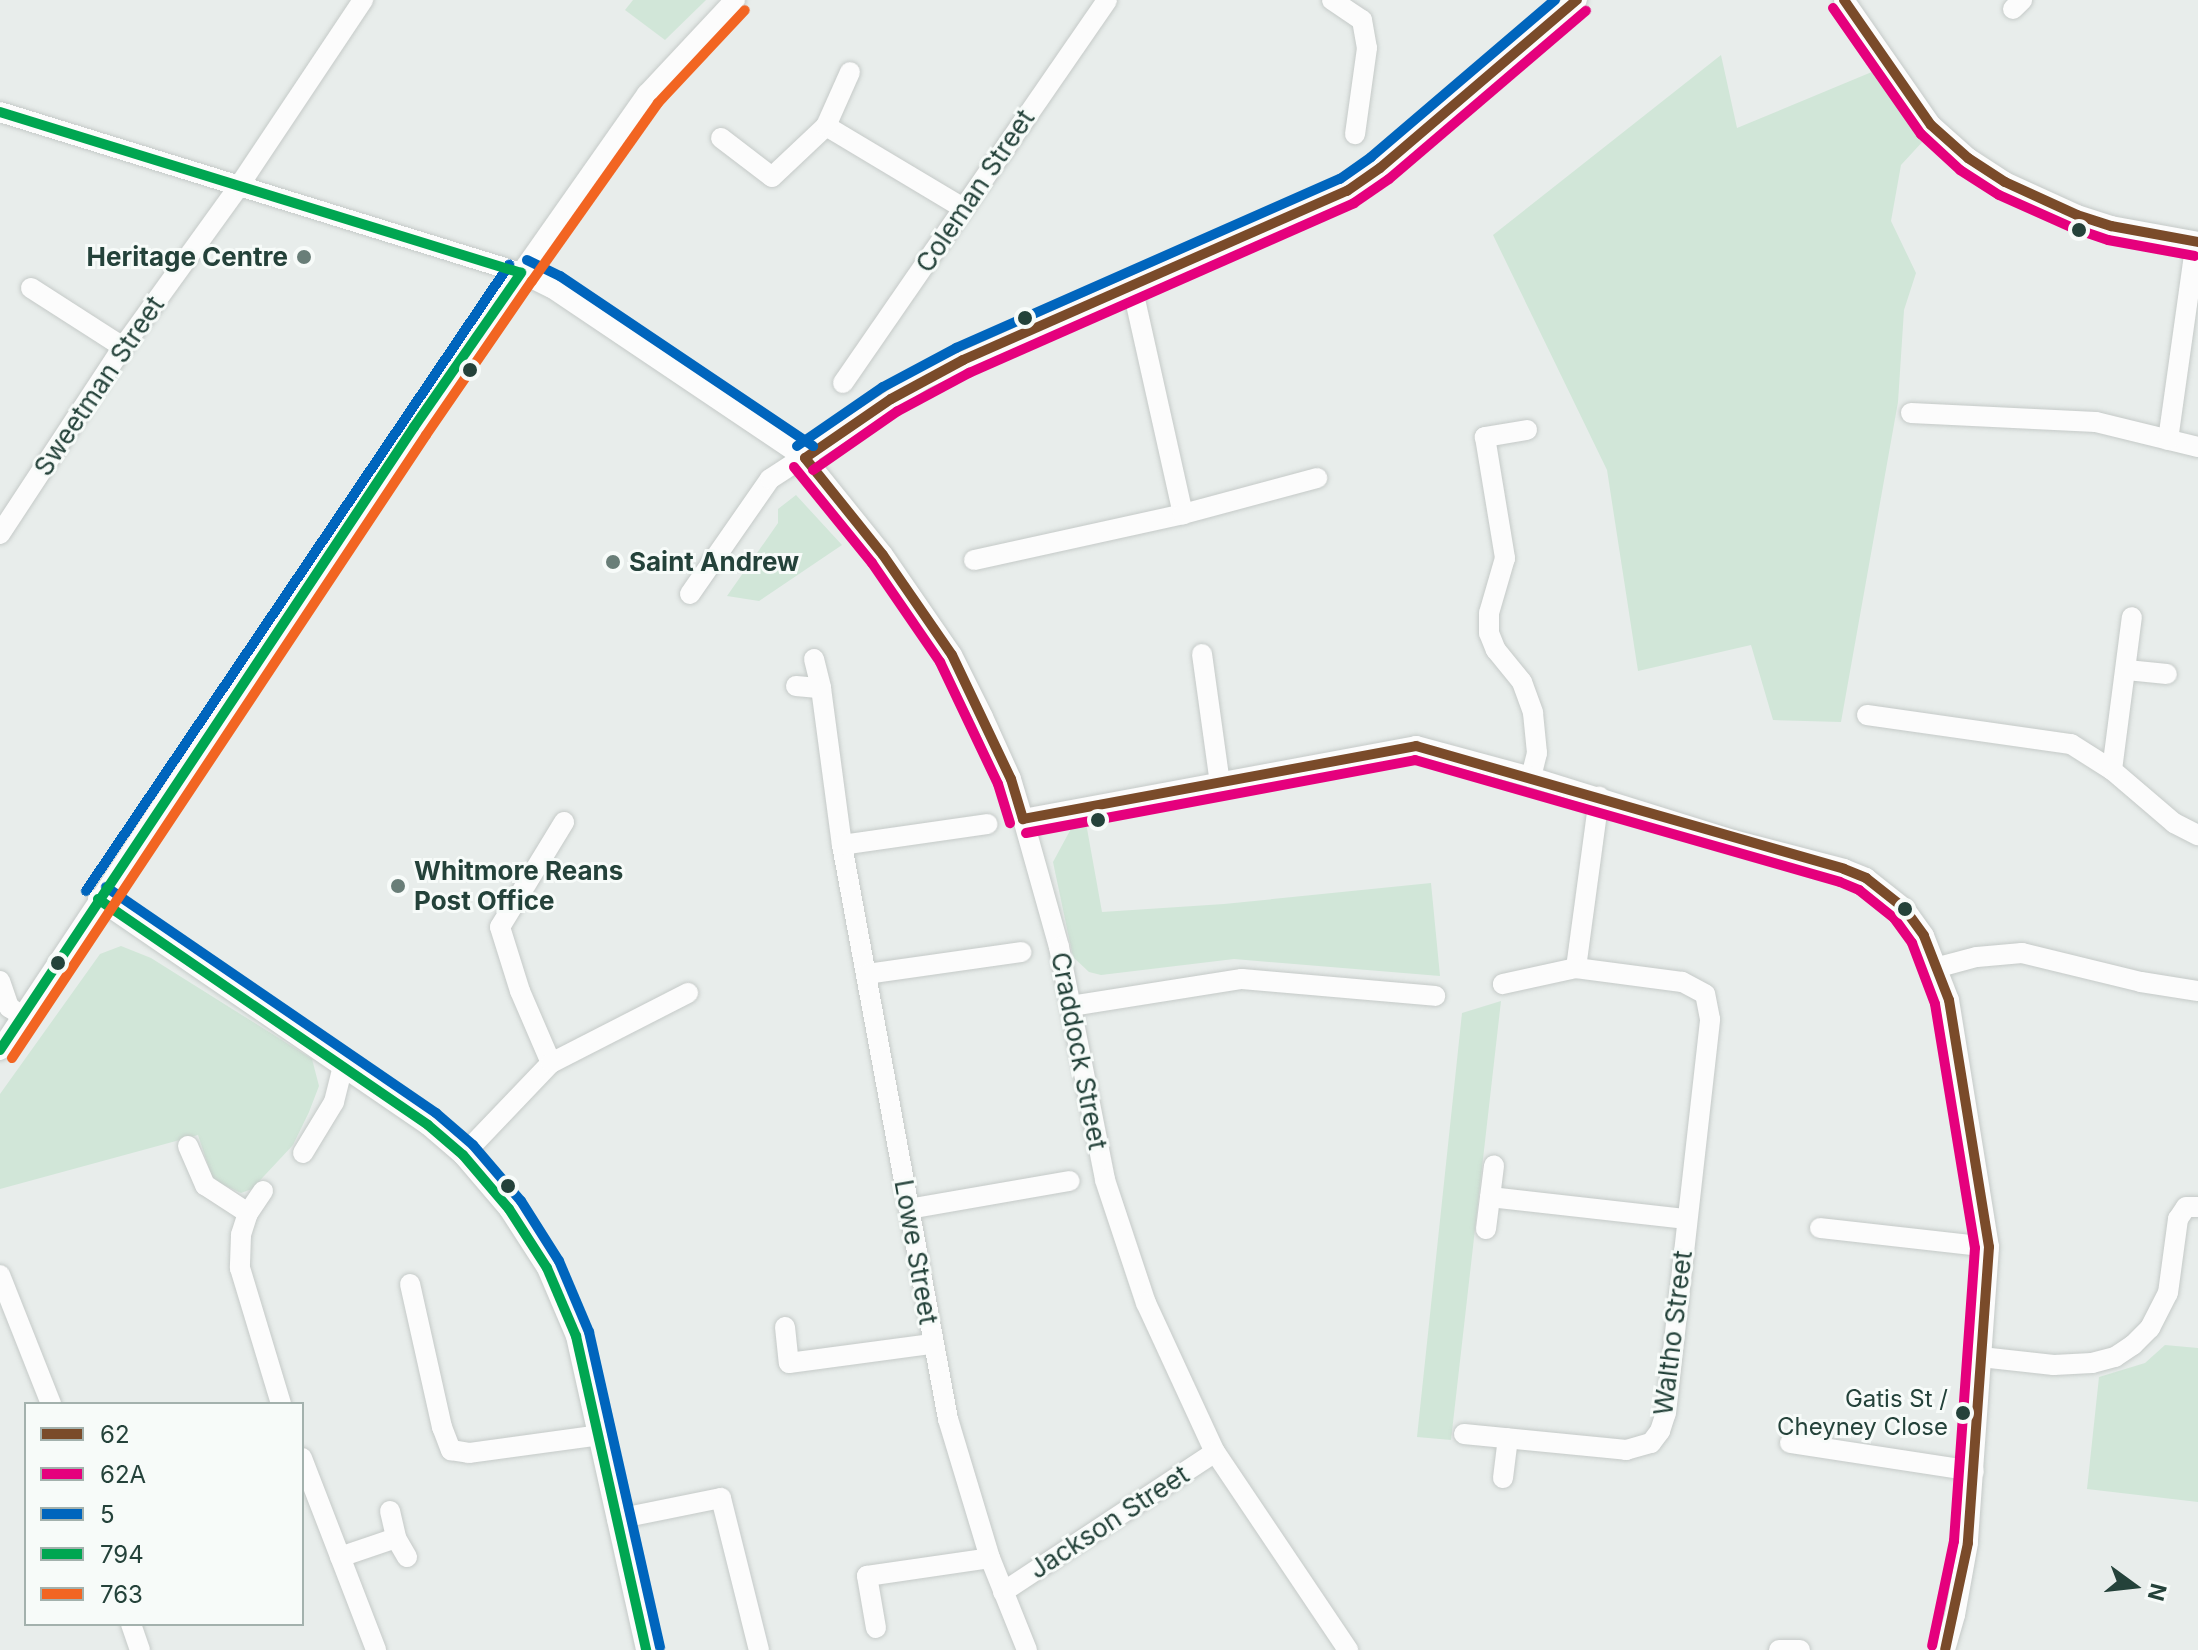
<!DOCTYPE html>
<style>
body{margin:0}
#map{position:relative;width:2198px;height:1650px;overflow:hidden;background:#e8edeb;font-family:Inter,sans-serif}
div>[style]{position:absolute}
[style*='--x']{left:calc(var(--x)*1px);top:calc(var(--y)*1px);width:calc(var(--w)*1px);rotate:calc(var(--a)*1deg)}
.green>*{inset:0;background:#d1e6d8}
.roads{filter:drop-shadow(0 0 2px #c5cac8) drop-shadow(0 0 2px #c5cac8)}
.minor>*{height:20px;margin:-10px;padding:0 10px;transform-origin:10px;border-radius:10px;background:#fcfcfc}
.bus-1>*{height:10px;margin:-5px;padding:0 5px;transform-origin:5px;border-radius:5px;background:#7a4b2a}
.bus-2>*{height:10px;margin:-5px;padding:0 5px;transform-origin:5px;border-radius:5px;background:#e5007d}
.bus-3>*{height:10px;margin:-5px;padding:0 5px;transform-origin:5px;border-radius:5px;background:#0065bd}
.bus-4>*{height:10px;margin:-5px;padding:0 5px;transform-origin:5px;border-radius:5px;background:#00a651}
.bus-5>*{height:10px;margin:-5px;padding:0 5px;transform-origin:5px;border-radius:5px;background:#f26522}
.dots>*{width:22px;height:22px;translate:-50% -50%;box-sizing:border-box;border:4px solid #f7fbf9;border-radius:50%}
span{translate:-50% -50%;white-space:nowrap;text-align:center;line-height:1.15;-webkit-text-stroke:6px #f7fbf9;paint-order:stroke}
.bus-label{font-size:24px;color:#24423a}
.right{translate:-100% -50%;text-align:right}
.street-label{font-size:26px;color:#24423a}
.poi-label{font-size:26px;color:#24423a;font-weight:700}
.left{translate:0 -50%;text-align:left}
.legend{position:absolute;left:24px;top:1402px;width:280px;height:224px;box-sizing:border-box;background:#f7fbf9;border:2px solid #a3b1ad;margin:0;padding:10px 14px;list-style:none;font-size:24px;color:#24423a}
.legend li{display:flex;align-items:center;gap:16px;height:40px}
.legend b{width:40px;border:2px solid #a3b1ad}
.north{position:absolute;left:2094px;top:1546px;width:80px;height:80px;-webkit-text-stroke:6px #f7fbf9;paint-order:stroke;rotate:105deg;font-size:22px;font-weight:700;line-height:32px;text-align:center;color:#24423a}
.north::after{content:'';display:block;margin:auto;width:28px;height:36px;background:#24423a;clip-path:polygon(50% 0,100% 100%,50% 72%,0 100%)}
</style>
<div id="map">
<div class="green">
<div style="clip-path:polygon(633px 0,706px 0,665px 40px,625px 10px)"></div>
<div style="clip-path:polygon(1721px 55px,1737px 128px,1879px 69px,1925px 139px,1901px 165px,1891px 221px,1916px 273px,1904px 310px,1898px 402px,1841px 722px,1773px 720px,1751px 645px,1638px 671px,1607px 470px,1493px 235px)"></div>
<div style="clip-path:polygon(796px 495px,842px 545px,759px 601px,727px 596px,778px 523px,778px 509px)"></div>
<div style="clip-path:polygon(1086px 823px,1102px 912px,1224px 904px,1431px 883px,1440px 976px,1234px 959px,1101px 975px,1089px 972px,1073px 957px,1053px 862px,1073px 825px)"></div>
<div style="clip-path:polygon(121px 946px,151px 958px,312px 1059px,319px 1086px,309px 1112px,293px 1145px,252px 1189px,241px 1193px,213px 1180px,198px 1135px,0 1189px,0 1094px,100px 954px)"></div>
<div style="clip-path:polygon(1501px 1001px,1451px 1440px,1417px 1437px,1462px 1013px)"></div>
<div style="clip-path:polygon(2165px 1345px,2198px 1348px,2198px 1502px,2087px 1489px,2099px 1377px,2145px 1363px)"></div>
</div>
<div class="roads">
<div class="minor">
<div style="--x:1332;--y:0;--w:36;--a:34"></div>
<div style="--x:1362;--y:20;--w:28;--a:80"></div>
<div style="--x:1367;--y:48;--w:87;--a:97.9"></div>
<div style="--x:1844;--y:0;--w:152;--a:55.2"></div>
<div style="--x:1931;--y:125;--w:50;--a:41.7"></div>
<div style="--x:1968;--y:158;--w:44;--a:33"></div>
<div style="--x:2005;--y:182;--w:79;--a:24.6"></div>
<div style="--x:2077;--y:215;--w:36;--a:18"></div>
<div style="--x:2111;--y:226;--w:88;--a:10.4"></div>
<div style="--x:2013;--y:9;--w:13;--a:-45"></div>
<div style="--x:0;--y:112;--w:545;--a:17.17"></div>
<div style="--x:521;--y:273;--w:34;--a:26"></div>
<div style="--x:552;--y:288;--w:305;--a:33.9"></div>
<div style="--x:805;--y:458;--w:124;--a:51.2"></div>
<div style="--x:883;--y:555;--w:121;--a:55.4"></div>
<div style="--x:952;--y:655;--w:69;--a:63.4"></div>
<div style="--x:983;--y:717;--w:68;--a:65.7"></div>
<div style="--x:1011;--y:779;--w:42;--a:73.3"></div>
<div style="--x:1023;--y:819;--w:133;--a:74.3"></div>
<div style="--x:1059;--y:947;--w:237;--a:78.8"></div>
<div style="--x:1105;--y:1180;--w:130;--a:71.6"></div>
<div style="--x:1146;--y:1303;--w:164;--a:65.2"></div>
<div style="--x:1215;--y:1452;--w:239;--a:56.1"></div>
<div style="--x:826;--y:126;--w:160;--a:30.9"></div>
<div style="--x:721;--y:138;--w:64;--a:37.4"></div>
<div style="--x:772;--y:177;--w:74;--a:-43.4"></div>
<div style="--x:826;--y:126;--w:59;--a:-66"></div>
<div style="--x:1132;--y:286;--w:234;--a:77.4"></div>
<div style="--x:31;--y:288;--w:109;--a:32.7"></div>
<div style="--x:843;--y:383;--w:465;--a:-55.4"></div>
<div style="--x:1911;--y:413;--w:185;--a:2.8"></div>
<div style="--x:2096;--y:422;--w:105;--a:13.8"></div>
<div style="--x:1527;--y:430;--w:43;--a:170.5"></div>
<div style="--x:1485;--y:437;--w:123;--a:80.6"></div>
<div style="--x:1505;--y:558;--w:57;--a:106.2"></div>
<div style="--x:1489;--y:613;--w:20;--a:90"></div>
<div style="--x:1489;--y:633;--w:18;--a:68"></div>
<div style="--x:1496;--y:650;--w:41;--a:50.9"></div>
<div style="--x:1522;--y:682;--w:33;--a:70"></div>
<div style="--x:1533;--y:713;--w:40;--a:84.3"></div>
<div style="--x:1537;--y:753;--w:25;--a:104"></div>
<div style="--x:2168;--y:440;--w:200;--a:-82"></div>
<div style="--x:0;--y:534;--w:224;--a:-56.7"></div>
<div style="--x:123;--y:347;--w:198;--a:-54.2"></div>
<div style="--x:239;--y:186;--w:224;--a:-56.3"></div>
<div style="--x:974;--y:560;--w:214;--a:-12.4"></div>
<div style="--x:1183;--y:514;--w:139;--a:-15"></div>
<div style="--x:690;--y:594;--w:140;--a:-55.2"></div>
<div style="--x:770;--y:479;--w:184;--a:-33"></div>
<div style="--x:924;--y:379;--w:463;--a:-24"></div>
<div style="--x:1347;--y:191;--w:40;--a:-34.9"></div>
<div style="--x:1380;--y:168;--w:259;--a:-40.5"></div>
<div style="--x:1202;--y:654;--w:130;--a:82.1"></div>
<div style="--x:814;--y:659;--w:30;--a:76"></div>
<div style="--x:821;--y:688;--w:158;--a:82.4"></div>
<div style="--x:842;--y:845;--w:584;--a:79.54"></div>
<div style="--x:948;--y:1419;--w:145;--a:73.2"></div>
<div style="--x:990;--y:1558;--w:99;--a:68.1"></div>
<div style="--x:2127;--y:670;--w:40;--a:5.7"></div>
<div style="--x:796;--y:686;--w:25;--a:5"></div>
<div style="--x:1867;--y:715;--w:206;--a:8.1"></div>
<div style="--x:2071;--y:744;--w:49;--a:32.4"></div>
<div style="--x:2112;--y:770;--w:82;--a:40.5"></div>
<div style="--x:2174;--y:823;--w:27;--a:27"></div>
<div style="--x:2112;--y:770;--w:154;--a:-82.6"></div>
<div style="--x:1023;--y:819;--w:400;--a:-10.5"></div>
<div style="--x:1416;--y:746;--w:119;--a:15.1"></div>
<div style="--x:1531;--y:777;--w:212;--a:17.3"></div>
<div style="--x:1733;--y:840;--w:115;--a:14.6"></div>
<div style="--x:1844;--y:869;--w:24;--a:22"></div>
<div style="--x:1866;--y:878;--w:48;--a:38.3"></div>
<div style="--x:1904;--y:908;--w:34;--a:54"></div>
<div style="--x:1924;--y:936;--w:69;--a:68.7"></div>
<div style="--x:1949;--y:1000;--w:250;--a:80.8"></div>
<div style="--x:1989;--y:1247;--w:297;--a:94.1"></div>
<div style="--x:1968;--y:1543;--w:73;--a:100.2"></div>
<div style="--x:1955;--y:1615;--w:36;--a:106"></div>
<div style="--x:842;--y:845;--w:147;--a:-8.2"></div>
<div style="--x:98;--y:899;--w:400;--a:34.4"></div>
<div style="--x:428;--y:1125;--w:46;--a:40.6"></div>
<div style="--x:463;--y:1155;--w:71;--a:49.6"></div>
<div style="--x:509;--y:1209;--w:70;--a:57.2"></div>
<div style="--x:547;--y:1268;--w:74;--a:66.9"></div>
<div style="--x:576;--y:1336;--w:322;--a:77.4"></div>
<div style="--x:1939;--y:967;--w:39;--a:-15"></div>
<div style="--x:1977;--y:957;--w:45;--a:-5.1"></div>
<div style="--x:2022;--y:953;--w:122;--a:13.7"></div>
<div style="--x:2141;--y:982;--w:58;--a:9"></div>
<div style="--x:1576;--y:968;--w:173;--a:-82.3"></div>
<div style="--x:867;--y:974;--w:156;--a:-8.1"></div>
<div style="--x:0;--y:981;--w:28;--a:71"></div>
<div style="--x:9;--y:1007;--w:16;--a:35"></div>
<div style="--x:1071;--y:1006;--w:173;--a:-9"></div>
<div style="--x:1242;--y:979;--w:194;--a:5"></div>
<div style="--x:0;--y:1050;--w:748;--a:-56.39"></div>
<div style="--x:414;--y:427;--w:188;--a:-55.2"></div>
<div style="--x:521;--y:273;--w:219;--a:-54.9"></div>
<div style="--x:647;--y:94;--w:129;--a:-46.9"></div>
<div style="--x:551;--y:1063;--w:78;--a:-113.3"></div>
<div style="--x:520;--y:991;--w:67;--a:-107.4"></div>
<div style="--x:500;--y:927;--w:123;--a:-58.6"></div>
<div style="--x:188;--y:1146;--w:43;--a:66.4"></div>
<div style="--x:205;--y:1185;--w:51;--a:33.1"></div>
<div style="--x:303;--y:1153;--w:60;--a:-58.7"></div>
<div style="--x:334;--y:1102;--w:36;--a:-76"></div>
<div style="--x:463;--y:1155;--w:127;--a:-46.3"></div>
<div style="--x:551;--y:1063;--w:154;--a:-27.1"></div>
<div style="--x:263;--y:1191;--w:27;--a:124"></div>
<div style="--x:248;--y:1213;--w:23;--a:108"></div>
<div style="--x:241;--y:1235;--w:33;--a:92"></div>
<div style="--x:240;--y:1268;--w:142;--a:73.2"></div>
<div style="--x:1490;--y:1197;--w:198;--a:6.4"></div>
<div style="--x:909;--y:1209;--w:163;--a:-9.9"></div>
<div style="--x:1820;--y:1228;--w:170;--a:6.4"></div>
<div style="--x:1486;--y:1229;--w:64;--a:-82.8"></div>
<div style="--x:0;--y:1275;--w:139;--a:68.4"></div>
<div style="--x:410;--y:1284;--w:147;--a:77.4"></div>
<div style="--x:442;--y:1427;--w:25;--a:69"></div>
<div style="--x:451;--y:1450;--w:18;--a:9"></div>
<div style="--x:469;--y:1453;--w:132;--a:-7.8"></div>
<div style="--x:785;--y:1327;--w:36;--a:84"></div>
<div style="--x:789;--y:1363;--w:144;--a:-7.6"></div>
<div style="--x:1981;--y:1357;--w:73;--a:6.3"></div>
<div style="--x:2054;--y:1365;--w:38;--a:-3"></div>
<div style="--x:2092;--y:1363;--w:24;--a:-15"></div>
<div style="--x:2115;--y:1357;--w:22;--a:-34"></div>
<div style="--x:2133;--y:1345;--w:24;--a:-45"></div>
<div style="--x:2150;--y:1328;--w:39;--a:-63"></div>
<div style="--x:2168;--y:1293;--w:75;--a:-82.3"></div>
<div style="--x:2178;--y:1219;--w:14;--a:-56"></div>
<div style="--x:2186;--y:1207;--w:12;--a:0"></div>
<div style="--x:1464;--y:1434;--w:163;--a:5.6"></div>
<div style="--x:1626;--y:1450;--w:26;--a:-16"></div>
<div style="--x:1651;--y:1443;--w:15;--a:-53"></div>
<div style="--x:1660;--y:1431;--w:19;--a:-72"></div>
<div style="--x:1666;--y:1413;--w:396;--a:-83.6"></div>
<div style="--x:1710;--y:1019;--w:25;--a:-101"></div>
<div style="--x:1705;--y:994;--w:26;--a:-152"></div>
<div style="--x:1682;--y:982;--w:107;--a:-172.5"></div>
<div style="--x:1576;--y:968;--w:75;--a:167.6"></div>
<div style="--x:1790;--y:1443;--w:186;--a:8.7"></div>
<div style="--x:302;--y:1458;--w:206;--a:68.9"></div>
<div style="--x:1503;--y:1478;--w:40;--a:-82.9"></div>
<div style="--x:390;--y:1511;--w:28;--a:77"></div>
<div style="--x:396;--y:1538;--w:22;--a:60"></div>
<div style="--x:617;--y:1519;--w:106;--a:-11.4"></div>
<div style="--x:721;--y:1498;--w:157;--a:76"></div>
<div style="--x:340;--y:1557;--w:59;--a:-18.7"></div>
<div style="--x:1003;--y:1592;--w:254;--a:-33.4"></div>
<div style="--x:131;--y:1624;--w:28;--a:71"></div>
<div style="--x:876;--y:1628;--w:53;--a:-99.8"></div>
<div style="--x:867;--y:1576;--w:124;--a:-8.3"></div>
<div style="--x:1779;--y:1650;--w:21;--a:0"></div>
</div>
</div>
<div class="bus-1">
<div style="--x:1844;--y:0;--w:152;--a:55.2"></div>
<div style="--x:1931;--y:125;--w:50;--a:41.7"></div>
<div style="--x:1968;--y:158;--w:44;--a:33"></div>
<div style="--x:2005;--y:182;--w:79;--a:24.6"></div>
<div style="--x:2077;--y:215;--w:36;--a:18"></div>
<div style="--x:2111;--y:226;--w:88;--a:10.4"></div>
<div style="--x:805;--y:458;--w:104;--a:-34.5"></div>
<div style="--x:891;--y:399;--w:82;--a:-28.4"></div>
<div style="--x:963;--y:360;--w:420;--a:-23.8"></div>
<div style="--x:1347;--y:191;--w:40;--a:-34.9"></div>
<div style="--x:1380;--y:168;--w:259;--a:-40.5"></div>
<div style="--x:805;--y:458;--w:124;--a:51.2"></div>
<div style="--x:883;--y:555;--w:121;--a:55.4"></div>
<div style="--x:952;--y:655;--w:137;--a:64.6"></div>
<div style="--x:1011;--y:779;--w:42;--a:73.3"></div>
<div style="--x:1023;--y:819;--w:400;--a:-10.5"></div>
<div style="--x:1416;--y:746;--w:445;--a:16"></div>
<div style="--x:1844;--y:869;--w:24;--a:22"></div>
<div style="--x:1866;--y:878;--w:48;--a:38.3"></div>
<div style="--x:1904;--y:908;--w:34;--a:54"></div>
<div style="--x:1924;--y:936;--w:69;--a:68.7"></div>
<div style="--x:1949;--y:1000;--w:250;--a:80.8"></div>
<div style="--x:1989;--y:1247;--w:297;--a:94.1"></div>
<div style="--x:1968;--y:1543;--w:109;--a:102.1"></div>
</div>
<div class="bus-2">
<div style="--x:1833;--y:8;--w:154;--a:55.1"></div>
<div style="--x:1921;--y:134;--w:53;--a:42.7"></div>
<div style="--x:1960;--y:170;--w:46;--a:32.7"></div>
<div style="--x:1999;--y:195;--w:81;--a:24"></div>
<div style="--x:2073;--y:228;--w:37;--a:19"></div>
<div style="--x:2108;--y:240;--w:88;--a:10.4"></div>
<div style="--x:794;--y:467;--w:124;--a:50.9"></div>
<div style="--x:872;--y:563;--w:120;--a:55.5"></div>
<div style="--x:940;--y:662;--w:135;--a:64.6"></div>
<div style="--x:998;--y:784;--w:41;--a:72.9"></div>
<div style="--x:813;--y:470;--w:103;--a:-34.8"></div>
<div style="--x:898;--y:411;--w:81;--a:-28.2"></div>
<div style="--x:969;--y:373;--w:421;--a:-23.8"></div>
<div style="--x:1354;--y:203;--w:42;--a:-34.4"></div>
<div style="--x:1389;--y:179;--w:259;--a:-40.5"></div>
<div style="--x:1026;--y:833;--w:396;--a:-10.6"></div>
<div style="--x:1415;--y:760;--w:442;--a:16"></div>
<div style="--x:1840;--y:882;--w:21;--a:23"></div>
<div style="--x:1859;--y:890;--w:45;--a:38.7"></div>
<div style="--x:1894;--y:918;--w:31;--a:54"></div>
<div style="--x:1912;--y:943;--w:65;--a:69.3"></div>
<div style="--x:1935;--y:1004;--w:247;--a:80.7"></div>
<div style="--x:1975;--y:1248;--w:294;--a:94.1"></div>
<div style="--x:1954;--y:1541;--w:107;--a:101.8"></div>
</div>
<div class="bus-3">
<div style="--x:527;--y:260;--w:37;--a:26"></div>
<div style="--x:560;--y:276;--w:305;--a:33.9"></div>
<div style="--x:797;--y:446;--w:104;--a:-34.5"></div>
<div style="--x:883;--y:387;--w:83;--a:-28.1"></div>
<div style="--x:956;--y:348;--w:420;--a:-23.8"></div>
<div style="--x:1340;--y:179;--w:38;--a:-35"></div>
<div style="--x:1371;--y:157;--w:242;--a:-40.5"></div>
<div style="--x:106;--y:887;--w:400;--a:34.4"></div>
<div style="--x:436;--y:1113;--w:49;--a:40.9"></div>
<div style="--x:473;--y:1145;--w:74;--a:49.4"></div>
<div style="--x:521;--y:1201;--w:71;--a:57.7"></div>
<div style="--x:559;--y:1261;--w:77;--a:67.1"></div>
<div style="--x:589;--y:1332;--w:323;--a:77.3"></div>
<div style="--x:86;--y:891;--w:756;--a:-55.95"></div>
</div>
<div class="bus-4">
<div style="--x:0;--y:112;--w:545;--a:17.17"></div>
<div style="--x:98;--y:899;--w:400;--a:34.4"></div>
<div style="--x:428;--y:1125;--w:46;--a:40.6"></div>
<div style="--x:463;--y:1155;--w:71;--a:49.6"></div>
<div style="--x:509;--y:1209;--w:70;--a:57.2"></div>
<div style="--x:547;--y:1268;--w:74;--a:66.9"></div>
<div style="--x:576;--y:1336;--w:322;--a:77.4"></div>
<div style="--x:0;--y:1050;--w:748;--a:-56.39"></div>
<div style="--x:414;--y:427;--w:188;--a:-55.2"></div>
</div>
<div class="bus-5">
<div style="--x:12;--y:1058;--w:748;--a:-56.39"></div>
<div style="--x:426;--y:435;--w:187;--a:-55.5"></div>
<div style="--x:532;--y:281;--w:218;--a:-54.7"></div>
<div style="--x:658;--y:103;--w:127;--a:-46.9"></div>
</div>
<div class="dots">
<div style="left:2079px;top:230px;background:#24423a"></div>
<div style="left:304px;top:257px;background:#697e78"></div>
<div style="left:1025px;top:318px;background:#24423a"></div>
<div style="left:470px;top:370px;background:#24423a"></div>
<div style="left:613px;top:562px;background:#697e78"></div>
<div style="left:1098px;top:820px;background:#24423a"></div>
<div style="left:398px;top:886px;background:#697e78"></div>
<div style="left:1905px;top:909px;background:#24423a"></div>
<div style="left:58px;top:963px;background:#24423a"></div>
<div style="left:508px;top:1186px;background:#24423a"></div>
<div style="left:1963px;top:1413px;background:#24423a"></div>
</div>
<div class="bus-label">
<span class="right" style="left:1948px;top:1413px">Gatis St /<br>Cheyney Close</span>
</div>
<div class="street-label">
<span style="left:975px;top:191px;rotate:-56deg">Coleman Street</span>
<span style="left:99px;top:386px;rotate:-56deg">Sweetman Street</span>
<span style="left:1079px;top:1051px;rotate:79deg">Craddock Street</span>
<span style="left:916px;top:1252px;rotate:80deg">Lowe Street</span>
<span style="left:1673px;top:1333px;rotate:-83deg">Waltho Street</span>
<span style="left:1109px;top:1522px;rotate:-33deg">Jackson Street</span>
</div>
<div class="poi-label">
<span class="right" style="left:288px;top:257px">Heritage Centre</span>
<span class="left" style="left:629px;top:562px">Saint Andrew</span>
<span class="left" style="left:414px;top:886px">Whitmore Reans<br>Post Office</span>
</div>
<ul class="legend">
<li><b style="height:10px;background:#7a4b2a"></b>62</li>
<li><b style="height:10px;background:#e5007d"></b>62A</li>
<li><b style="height:10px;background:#0065bd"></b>5</li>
<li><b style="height:10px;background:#00a651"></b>794</li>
<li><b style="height:10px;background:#f26522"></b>763</li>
</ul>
<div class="north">N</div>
</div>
